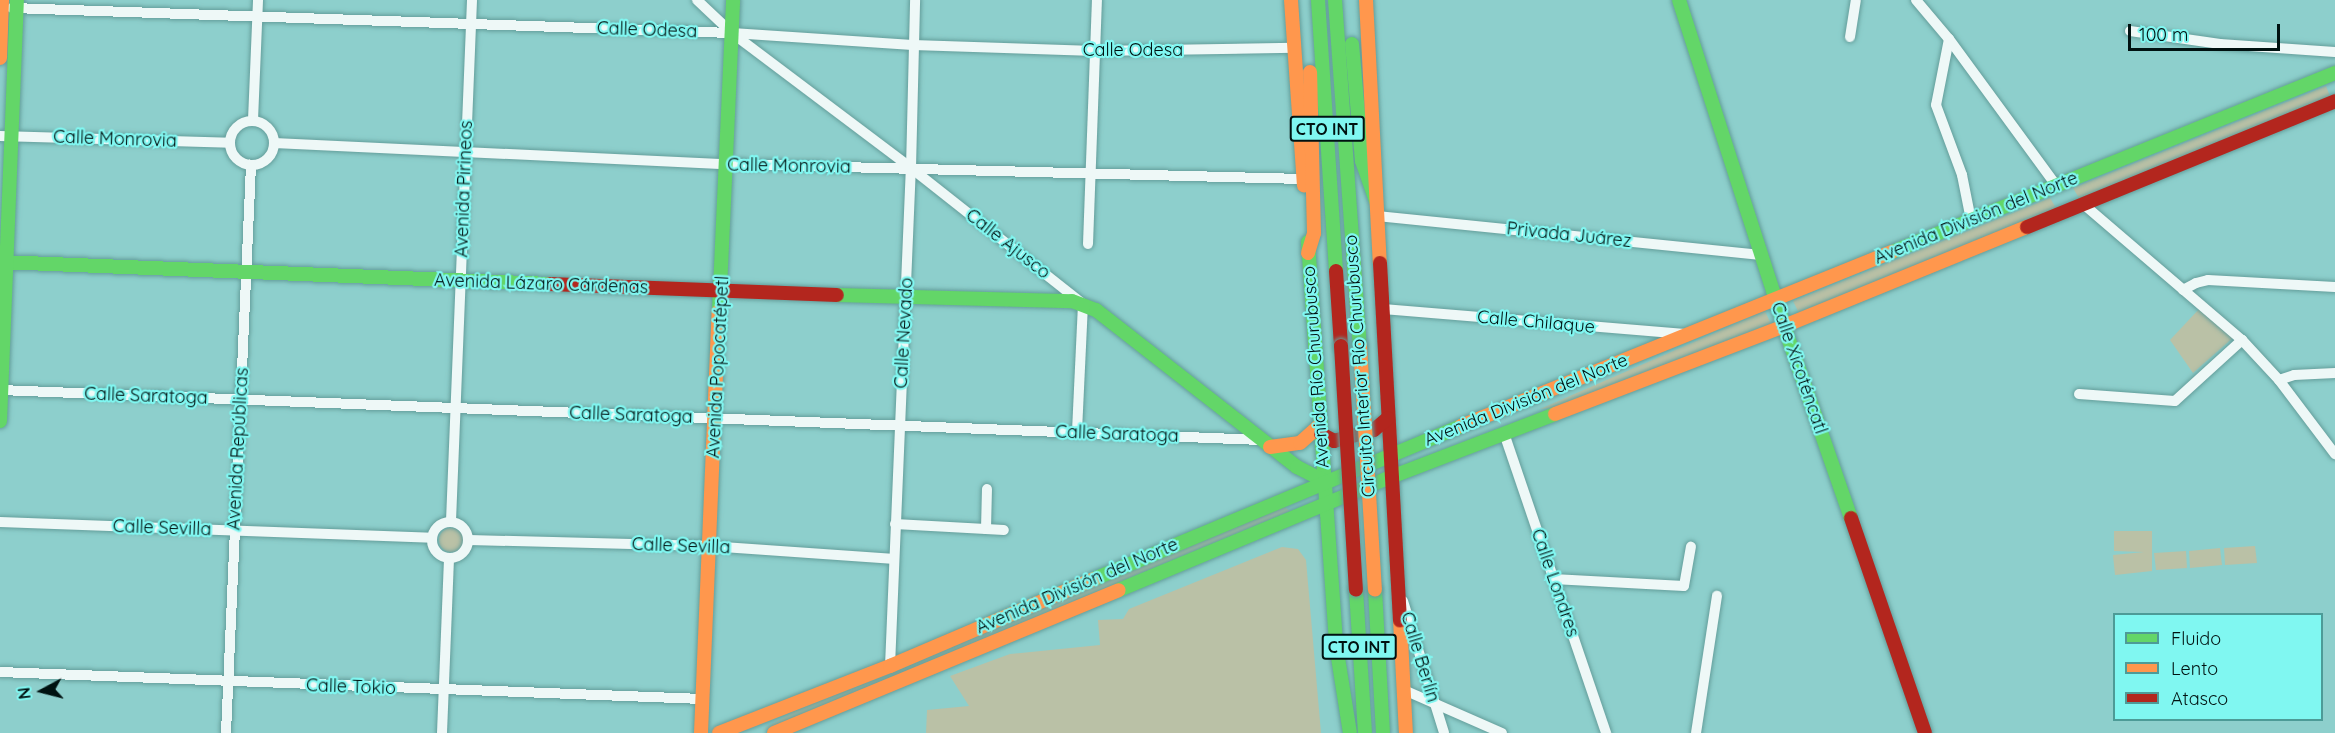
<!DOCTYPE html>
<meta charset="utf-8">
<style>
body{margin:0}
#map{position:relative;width:2335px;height:733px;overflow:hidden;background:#8dcfcc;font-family:Quicksand,sans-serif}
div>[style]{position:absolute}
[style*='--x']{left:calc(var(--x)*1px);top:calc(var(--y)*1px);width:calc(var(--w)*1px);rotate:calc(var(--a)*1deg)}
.green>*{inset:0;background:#bac1a6}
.round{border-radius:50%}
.roads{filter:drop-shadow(0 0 2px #649e9b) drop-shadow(0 0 2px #649e9b)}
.street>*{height:10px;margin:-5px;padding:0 5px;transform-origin:5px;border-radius:5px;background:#eef8f7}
.street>.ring{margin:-5px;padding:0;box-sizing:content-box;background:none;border:10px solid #eef8f7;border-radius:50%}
.fast>*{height:14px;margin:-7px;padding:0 7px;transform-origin:7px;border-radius:7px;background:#63d668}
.slow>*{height:14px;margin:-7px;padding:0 7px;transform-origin:7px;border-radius:7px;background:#ff974d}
.jam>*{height:14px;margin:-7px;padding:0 7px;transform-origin:7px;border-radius:7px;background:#b3261e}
.bridges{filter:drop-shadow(0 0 2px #649e9b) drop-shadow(0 0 2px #649e9b)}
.slow-bridge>*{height:14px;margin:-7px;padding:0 7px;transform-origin:7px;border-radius:7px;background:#ff974d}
.jam-bridge>*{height:14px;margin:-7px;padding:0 7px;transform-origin:7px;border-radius:7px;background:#b3261e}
span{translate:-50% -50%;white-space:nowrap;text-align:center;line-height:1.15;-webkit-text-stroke:4.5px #80f7f1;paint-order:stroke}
.shield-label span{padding:2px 4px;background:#80f7f1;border:2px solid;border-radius:4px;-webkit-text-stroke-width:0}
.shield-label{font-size:16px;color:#001211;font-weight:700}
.street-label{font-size:18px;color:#001211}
.legend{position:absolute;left:2113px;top:613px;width:210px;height:108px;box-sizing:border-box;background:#80f7f1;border:2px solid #4d9b97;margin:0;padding:8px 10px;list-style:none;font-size:18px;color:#001211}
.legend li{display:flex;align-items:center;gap:12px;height:30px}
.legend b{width:30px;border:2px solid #4d9b97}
.north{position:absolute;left:12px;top:661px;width:60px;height:60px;-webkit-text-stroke:4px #80f7f1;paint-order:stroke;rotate:263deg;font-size:16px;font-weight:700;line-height:24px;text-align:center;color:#001211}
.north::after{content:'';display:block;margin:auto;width:21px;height:27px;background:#001211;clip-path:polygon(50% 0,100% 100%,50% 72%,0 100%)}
.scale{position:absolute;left:2128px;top:24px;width:152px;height:27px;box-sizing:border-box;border:3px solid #001211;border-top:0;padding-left:8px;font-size:18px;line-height:21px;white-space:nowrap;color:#001211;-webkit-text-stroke:4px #80f7f1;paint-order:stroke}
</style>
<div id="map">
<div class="green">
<div style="clip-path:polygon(2326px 86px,2331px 99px,2079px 198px,2073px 188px)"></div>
<div style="clip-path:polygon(2050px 198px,2056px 208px,1799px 313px,1793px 301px)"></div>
<div style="clip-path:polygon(2200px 308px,2235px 336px,2193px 373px,2170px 340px)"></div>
<div style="clip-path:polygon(1765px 311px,1771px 324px,1551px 408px,1540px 409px)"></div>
<div style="clip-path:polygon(1282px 505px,1290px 511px,762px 730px,793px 712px)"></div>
<div class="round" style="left:439px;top:528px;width:24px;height:24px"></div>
<div style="clip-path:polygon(2114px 531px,2152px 531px,2152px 571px,2115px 575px,2113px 555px,2144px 552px,2114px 551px)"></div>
<div style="clip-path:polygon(2255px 546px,2257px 563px,2225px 565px,2224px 548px)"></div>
<div style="clip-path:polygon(1282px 547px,1298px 549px,1306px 560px,1321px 733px,926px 733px,927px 710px,969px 706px,950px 676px,1010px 654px,1100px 645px,1098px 620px,1123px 619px,1129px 609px)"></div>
<div style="clip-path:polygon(2220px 548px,2222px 565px,2190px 568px,2189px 551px)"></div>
<div style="clip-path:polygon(2186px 551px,2187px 568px,2156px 570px,2154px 553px)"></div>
</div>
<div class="roads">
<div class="street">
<div style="--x:697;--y:0;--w:48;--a:43.3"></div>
<div style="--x:732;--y:33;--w:224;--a:37"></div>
<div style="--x:911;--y:168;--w:219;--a:38.3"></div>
<div style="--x:1083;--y:304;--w:128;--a:92.7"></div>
<div style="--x:1916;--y:0;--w:51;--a:49.8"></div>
<div style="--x:1949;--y:39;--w:181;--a:53.8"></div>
<div style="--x:12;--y:8;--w:720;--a:1.99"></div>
<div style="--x:732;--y:33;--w:181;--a:3.8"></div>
<div style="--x:913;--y:45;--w:182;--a:1.9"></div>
<div style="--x:1095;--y:51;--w:200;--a:-0.9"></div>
<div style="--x:2130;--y:31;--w:91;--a:8.2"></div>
<div style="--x:2220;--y:44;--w:115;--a:4"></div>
<div style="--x:1850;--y:37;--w:37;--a:-81"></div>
<div style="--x:1949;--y:39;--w:67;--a:101.1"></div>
<div style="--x:1936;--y:105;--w:75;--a:69.6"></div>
<div style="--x:1962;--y:175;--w:46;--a:78.7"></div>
<div style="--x:253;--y:120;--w:120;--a:-87.6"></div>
<div class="ring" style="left:230px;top:121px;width:34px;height:34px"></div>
<div style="--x:0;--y:136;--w:230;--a:1.7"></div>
<div style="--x:274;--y:143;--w:452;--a:2.7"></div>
<div style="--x:726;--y:164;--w:577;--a:1.49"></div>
<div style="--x:2082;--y:203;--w:211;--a:40.6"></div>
<div style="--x:2242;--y:340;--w:54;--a:47.2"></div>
<div style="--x:2279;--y:380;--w:93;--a:52.9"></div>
<div style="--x:1377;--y:216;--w:386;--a:5.8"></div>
<div style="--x:1088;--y:244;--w:244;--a:-87.9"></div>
<div style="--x:2183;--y:290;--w:15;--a:-28"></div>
<div style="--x:2196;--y:283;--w:12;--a:-14"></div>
<div style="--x:2208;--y:280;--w:127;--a:3.2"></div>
<div style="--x:1382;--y:309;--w:302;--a:4.7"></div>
<div style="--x:2279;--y:380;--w:16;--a:-18"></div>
<div style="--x:2294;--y:375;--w:41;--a:-2.8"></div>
<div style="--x:0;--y:390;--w:1263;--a:2.27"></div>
<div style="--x:2079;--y:394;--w:96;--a:4.2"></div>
<div style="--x:2175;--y:401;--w:91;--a:-42.3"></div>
<div style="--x:1504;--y:433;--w:317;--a:71.2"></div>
<div style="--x:451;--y:521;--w:521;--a:-87.69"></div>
<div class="ring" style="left:432px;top:522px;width:26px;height:26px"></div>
<div style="--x:0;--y:522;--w:432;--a:2.1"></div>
<div style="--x:895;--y:524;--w:109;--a:3.2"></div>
<div style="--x:986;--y:529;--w:40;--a:-88.6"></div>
<div style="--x:469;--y:540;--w:241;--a:1.4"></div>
<div style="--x:710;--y:546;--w:184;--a:4"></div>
<div style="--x:1553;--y:579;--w:131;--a:3.1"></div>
<div style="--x:1684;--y:586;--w:40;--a:-80"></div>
<div style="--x:1403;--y:601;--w:138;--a:72.7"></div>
<div style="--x:890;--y:666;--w:498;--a:-87.6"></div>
<div style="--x:911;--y:168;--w:168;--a:-88.6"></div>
<div style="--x:0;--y:672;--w:703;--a:2.2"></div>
<div style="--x:1404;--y:690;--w:107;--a:23.7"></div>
<div style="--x:226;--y:733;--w:569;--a:-87.48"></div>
<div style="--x:442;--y:733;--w:175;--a:-87.7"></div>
<div style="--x:1696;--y:733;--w:139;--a:-81.3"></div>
</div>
<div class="fast">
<div style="--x:1318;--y:0;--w:272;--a:86.2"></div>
<div style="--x:1335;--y:0;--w:347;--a:85.9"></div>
<div style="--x:1679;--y:0;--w:342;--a:72.1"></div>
<div style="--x:1784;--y:326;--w:203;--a:70.8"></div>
<div style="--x:1352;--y:44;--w:117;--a:85.1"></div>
<div style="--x:1362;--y:161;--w:42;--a:70.7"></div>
<div style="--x:1308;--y:242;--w:414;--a:86"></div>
<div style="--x:1892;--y:252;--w:478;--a:-22"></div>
<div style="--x:0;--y:262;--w:550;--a:2.29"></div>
<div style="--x:837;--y:295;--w:235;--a:1.5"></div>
<div style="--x:1072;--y:301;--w:26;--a:21"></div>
<div style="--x:1096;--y:310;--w:255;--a:38"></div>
<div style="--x:1297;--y:467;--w:30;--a:27"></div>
<div style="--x:719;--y:311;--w:311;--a:-87.4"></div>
<div style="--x:0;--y:421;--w:421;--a:-87.7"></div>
<div style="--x:1094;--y:579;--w:398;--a:-22.6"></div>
<div style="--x:1119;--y:590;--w:295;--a:-22.6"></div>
<div style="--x:1391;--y:477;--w:176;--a:-21"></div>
<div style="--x:1356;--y:590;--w:143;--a:86.4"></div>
<div style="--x:1375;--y:590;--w:143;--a:86.8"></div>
<div style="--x:1336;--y:645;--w:89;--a:81"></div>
</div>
<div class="slow">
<div style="--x:1291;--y:0;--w:186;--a:86"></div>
<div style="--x:1366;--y:0;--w:263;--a:87"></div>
<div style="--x:0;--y:58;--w:58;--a:-88"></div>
<div style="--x:1308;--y:253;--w:21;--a:-73"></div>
<div style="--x:1314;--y:233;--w:161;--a:-91.4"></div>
<div style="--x:1555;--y:414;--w:245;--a:-21"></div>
<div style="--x:1784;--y:326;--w:262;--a:-22.2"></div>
<div style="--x:1461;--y:426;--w:465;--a:-22"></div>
<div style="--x:1270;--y:447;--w:30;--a:-8"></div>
<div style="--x:1300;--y:443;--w:27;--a:-42"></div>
<div style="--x:1400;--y:620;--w:113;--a:87"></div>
<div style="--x:701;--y:733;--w:422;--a:-87.6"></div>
<div style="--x:719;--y:733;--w:184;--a:-21.4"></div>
<div style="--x:890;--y:666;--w:222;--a:-23.1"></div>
<div style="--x:774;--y:733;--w:373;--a:-22.5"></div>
</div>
<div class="jam">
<div style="--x:2027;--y:227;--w:333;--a:-22.2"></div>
<div style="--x:1380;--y:263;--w:358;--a:86.8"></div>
<div style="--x:1336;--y:271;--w:75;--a:86.2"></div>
<div style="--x:550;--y:284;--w:287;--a:2.2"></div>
<div style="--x:1321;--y:434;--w:15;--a:28"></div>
<div style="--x:1334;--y:441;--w:41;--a:-15.4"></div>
<div style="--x:1374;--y:430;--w:18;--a:-41"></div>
<div style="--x:1851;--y:518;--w:227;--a:71"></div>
</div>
</div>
<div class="bridges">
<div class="slow-bridge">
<div style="--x:1360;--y:346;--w:244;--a:86.5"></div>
</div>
<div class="jam-bridge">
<div style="--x:1341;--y:346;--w:244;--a:86.5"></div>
</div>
</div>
<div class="shield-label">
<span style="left:1327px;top:129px">CTO INT</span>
<span style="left:1359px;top:647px">CTO INT</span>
</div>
<div class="street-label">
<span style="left:647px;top:30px;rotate:2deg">Calle Odesa</span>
<span style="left:1133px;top:50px">Calle Odesa</span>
<span style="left:115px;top:139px;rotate:2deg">Calle Monrovia</span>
<span style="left:789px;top:166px;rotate:1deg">Calle Monrovia</span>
<span style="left:464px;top:189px;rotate:-88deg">Avenida Pirineos</span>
<span style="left:1976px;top:218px;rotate:-22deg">Avenida División del Norte</span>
<span style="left:1569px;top:235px;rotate:6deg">Privada Juárez</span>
<span style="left:1008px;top:244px;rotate:38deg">Calle Ajusco</span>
<span style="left:541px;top:284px;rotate:2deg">Avenida Lázaro Cárdenas</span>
<span style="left:1536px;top:322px;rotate:5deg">Calle Chilaque</span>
<span style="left:904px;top:333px;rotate:-87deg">Calle Nevado</span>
<span style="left:1360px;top:366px;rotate:-94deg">Circuito Interior Río Churubusco</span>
<span style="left:718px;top:367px;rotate:-87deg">Avenida Popocatépetl</span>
<span style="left:1316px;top:367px;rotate:-94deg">Avenida Río Churubusco</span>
<span style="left:1799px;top:368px;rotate:71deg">Calle Xicoténcatl</span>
<span style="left:146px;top:396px;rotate:2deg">Calle Saratoga</span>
<span style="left:1526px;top:400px;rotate:-22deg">Avenida División del Norte</span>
<span style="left:631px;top:415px;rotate:2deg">Calle Saratoga</span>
<span style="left:1117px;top:434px;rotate:2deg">Calle Saratoga</span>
<span style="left:238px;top:449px;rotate:-87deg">Avenida Repúblicas</span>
<span style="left:162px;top:528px;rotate:2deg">Calle Sevilla</span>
<span style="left:681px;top:546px;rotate:2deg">Calle Sevilla</span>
<span style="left:1555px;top:583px;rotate:71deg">Calle Londres</span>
<span style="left:1077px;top:586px;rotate:-23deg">Avenida División del Norte</span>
<span style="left:1420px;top:657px;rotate:73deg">Calle Berlín</span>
<span style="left:351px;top:687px;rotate:2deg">Calle Tokio</span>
</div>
<ul class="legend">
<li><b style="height:8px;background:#63d668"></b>Fluido</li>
<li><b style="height:8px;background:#ff974d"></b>Lento</li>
<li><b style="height:8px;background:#b3261e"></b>Atasco</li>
</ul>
<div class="north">N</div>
<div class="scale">100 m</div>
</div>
